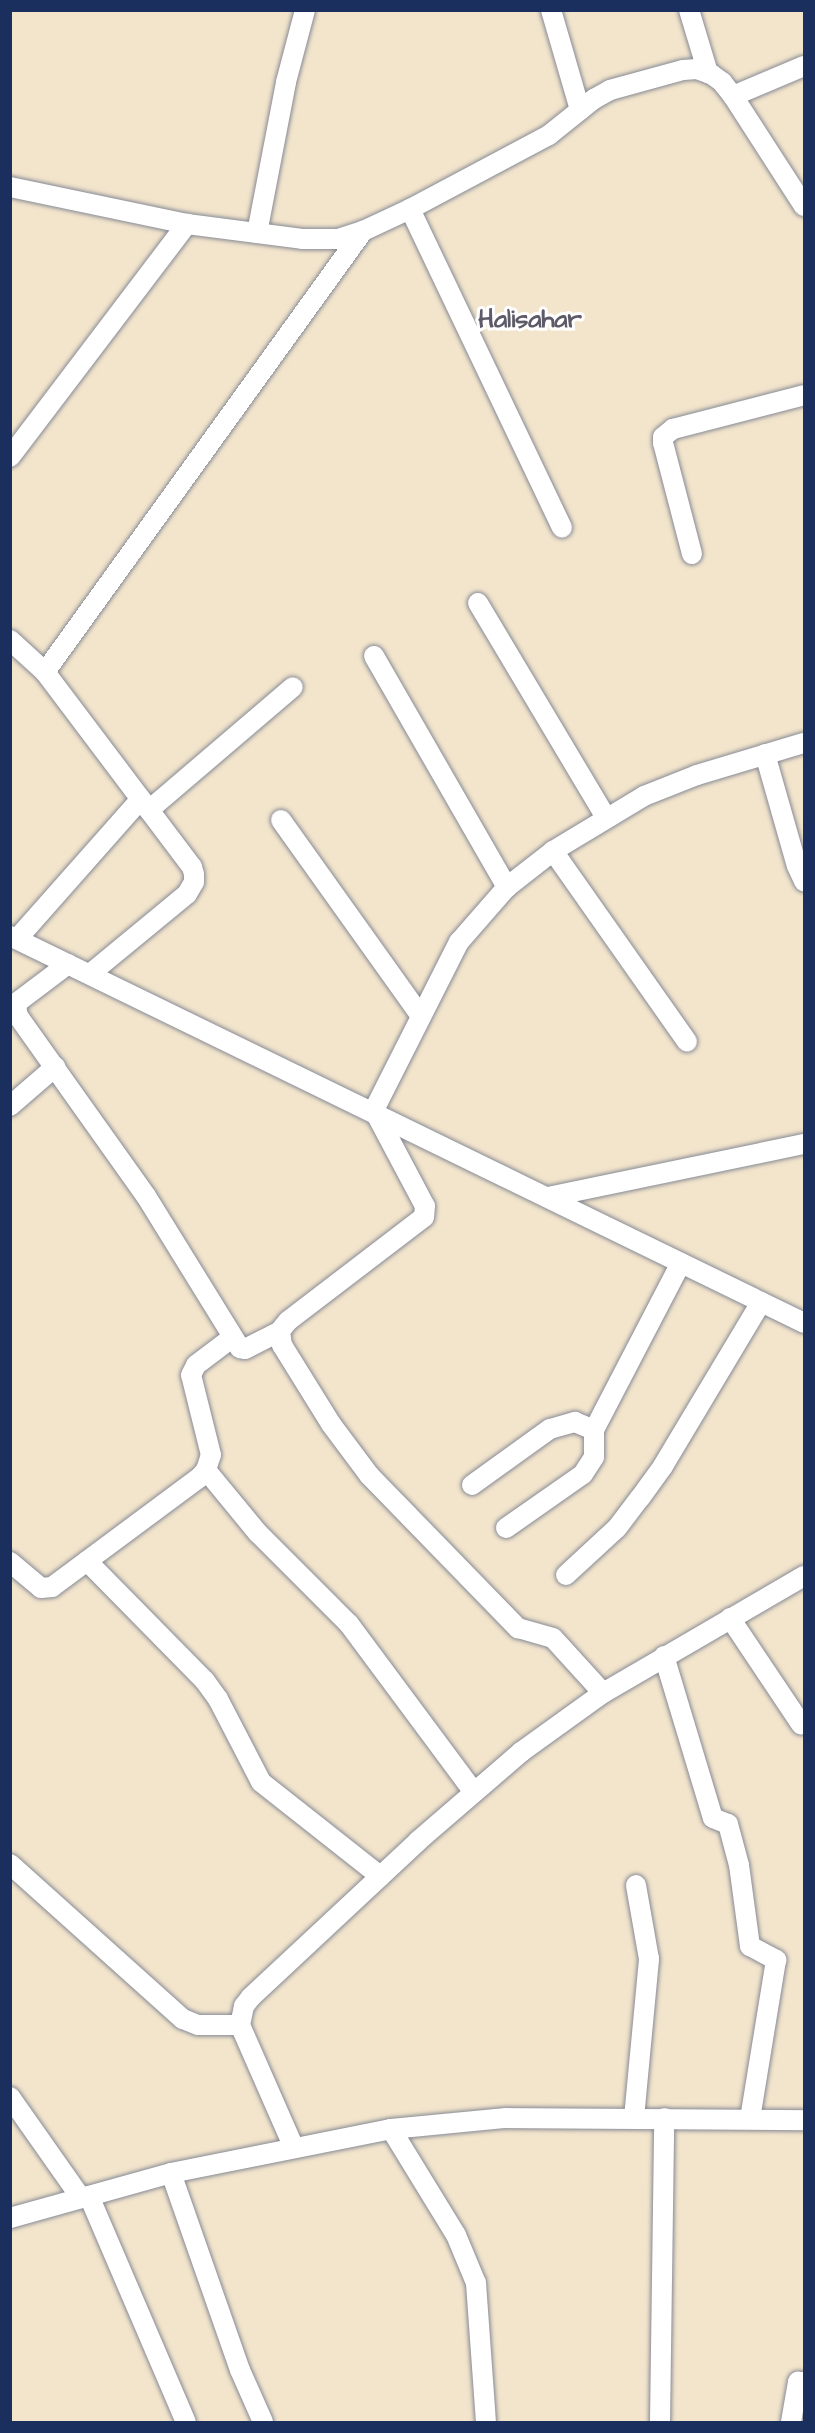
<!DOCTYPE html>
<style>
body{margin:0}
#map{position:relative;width:815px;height:2433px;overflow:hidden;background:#f3e5cc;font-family:"Architects Daughter",sans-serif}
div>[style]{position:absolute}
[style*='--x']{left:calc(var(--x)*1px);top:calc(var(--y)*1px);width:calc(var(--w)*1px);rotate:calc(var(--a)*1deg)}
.roads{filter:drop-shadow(0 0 2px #878a95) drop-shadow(0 0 2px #878a95)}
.minor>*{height:20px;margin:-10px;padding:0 10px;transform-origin:10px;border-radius:10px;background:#fff}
span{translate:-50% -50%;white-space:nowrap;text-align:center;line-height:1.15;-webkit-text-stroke:6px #fff;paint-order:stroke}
.district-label{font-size:26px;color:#5e5b69;font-weight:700}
.frame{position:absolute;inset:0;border:12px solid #1b2f5e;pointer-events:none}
</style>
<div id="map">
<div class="roads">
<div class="minor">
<div style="--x:551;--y:10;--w:104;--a:73.8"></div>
<div style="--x:689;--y:10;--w:66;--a:73.2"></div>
<div style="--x:733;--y:96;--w:77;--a:-22.9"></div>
<div style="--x:10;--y:187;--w:181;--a:11.8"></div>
<div style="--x:187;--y:224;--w:116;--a:7.4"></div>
<div style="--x:302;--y:239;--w:36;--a:0"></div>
<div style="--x:338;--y:239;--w:26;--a:-18"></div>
<div style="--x:363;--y:231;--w:52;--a:-25.1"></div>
<div style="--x:410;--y:209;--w:157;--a:-28"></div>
<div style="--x:549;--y:135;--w:58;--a:-38.7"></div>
<div style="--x:594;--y:99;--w:18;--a:-29"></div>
<div style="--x:610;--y:90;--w:76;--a:-15.3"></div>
<div style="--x:683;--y:70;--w:14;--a:-4"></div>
<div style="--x:697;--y:69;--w:15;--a:20"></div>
<div style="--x:711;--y:74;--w:14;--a:36"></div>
<div style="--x:722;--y:82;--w:18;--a:52"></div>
<div style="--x:733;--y:96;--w:131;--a:57.2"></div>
<div style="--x:410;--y:209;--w:353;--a:64.5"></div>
<div style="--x:257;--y:233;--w:154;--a:-79.1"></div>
<div style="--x:286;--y:82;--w:74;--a:-75.2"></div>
<div style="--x:10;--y:457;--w:293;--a:-52.8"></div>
<div style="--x:692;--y:554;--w:115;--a:-104.6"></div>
<div style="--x:663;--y:443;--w:6;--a:-90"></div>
<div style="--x:663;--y:437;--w:13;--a:-39"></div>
<div style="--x:673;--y:429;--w:135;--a:-14.5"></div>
<div style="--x:478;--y:603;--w:250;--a:59.2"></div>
<div style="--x:10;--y:640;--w:47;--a:42.4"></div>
<div style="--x:45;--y:672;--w:244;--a:53"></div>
<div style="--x:192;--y:867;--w:7;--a:74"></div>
<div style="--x:194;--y:874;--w:8;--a:90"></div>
<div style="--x:194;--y:882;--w:14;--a:120"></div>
<div style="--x:187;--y:894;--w:126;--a:140.5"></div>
<div style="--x:374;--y:656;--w:267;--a:60.1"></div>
<div style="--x:45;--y:672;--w:544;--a:-54.21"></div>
<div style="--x:765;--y:754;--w:116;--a:74.1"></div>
<div style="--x:797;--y:866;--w:17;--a:65"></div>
<div style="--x:149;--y:810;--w:189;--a:-40.5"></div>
<div style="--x:281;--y:820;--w:239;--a:54.5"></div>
<div style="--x:553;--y:851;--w:233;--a:54.9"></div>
<div style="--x:10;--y:936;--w:883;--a:25.98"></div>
<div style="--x:17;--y:939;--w:187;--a:-48.5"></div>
<div style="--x:68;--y:964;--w:61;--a:142.9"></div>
<div style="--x:19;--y:1001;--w:6;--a:121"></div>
<div style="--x:16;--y:1006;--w:10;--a:79"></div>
<div style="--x:18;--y:1016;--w:221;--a:54.6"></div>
<div style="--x:146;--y:1196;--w:179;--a:58.3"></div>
<div style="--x:240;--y:1348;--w:5;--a:11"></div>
<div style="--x:245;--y:1349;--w:39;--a:-27"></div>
<div style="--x:10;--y:1106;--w:60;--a:-40.9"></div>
<div style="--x:373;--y:1112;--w:191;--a:-63.2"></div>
<div style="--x:459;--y:942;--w:73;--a:-48.9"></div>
<div style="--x:507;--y:887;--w:58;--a:-38"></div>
<div style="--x:553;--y:851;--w:106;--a:-31.1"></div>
<div style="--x:644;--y:796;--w:57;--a:-21.6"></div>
<div style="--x:697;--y:775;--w:112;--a:-16.7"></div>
<div style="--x:376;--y:1114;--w:104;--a:62"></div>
<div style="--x:425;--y:1206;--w:11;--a:95"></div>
<div style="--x:424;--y:1217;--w:171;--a:142.6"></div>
<div style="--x:288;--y:1321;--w:13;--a:129"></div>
<div style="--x:280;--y:1331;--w:14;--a:82"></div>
<div style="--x:282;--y:1345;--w:93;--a:58.2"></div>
<div style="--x:331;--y:1424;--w:64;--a:53.3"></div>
<div style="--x:369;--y:1475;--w:214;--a:45.8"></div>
<div style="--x:518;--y:1628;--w:36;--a:16"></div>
<div style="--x:553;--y:1638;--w:74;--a:47.7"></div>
<div style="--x:548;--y:1197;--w:261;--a:-11.7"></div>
<div style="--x:206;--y:1470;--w:82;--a:50.5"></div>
<div style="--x:258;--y:1533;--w:129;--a:45"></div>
<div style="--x:349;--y:1624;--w:208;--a:53.4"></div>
<div style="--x:472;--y:1485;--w:96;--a:-35.7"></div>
<div style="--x:550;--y:1429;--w:26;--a:-16"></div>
<div style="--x:575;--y:1422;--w:21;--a:23"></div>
<div style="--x:506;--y:1528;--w:94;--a:-35"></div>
<div style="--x:583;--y:1474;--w:20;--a:-57"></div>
<div style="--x:594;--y:1457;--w:27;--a:-90"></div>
<div style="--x:594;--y:1430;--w:188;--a:-62.5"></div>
<div style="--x:87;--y:1561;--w:168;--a:45.5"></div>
<div style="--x:205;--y:1681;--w:22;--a:54"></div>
<div style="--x:218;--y:1699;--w:93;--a:62.6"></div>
<div style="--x:261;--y:1782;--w:152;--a:38.3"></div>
<div style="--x:10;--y:1562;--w:40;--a:40"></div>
<div style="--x:41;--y:1588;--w:11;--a:-5"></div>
<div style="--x:52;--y:1587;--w:183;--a:-36.6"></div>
<div style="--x:199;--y:1478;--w:11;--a:-49"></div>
<div style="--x:206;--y:1470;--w:16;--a:-72"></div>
<div style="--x:211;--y:1455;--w:82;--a:-104"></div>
<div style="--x:191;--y:1375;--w:11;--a:-63"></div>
<div style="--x:196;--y:1365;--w:46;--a:-37.1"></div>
<div style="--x:566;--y:1575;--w:69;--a:-42.7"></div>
<div style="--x:617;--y:1528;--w:38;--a:-53"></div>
<div style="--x:640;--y:1498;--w:39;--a:-54"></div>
<div style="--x:663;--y:1466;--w:191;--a:-59.1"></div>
<div style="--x:730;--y:1618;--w:128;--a:56.2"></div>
<div style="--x:664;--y:1656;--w:169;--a:73.2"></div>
<div style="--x:713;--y:1818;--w:16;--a:22"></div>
<div style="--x:728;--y:1824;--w:42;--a:75"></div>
<div style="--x:739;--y:1865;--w:82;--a:82.3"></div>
<div style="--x:750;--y:1946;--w:30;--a:28"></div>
<div style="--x:776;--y:1960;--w:160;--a:99.3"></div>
<div style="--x:10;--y:1864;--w:232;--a:41.9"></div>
<div style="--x:183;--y:2019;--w:16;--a:22"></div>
<div style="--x:198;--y:2025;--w:42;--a:0"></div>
<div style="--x:10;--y:2097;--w:123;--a:54.9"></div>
<div style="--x:634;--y:2118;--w:160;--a:-84.6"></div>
<div style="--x:649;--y:1959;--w:75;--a:-100"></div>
<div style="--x:391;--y:2129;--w:124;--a:58.5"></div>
<div style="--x:456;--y:2235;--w:52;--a:67.4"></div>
<div style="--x:476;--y:2283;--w:139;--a:85.9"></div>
<div style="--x:294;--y:2148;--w:134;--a:-113.7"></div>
<div style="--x:240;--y:2025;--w:19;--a:-78"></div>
<div style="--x:244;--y:2006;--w:11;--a:-52"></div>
<div style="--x:251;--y:1997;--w:229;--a:-43"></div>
<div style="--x:418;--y:1841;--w:136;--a:-40.8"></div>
<div style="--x:521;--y:1752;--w:101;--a:-35.7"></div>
<div style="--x:603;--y:1693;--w:233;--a:-30.2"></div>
<div style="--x:171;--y:2173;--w:209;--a:70.7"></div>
<div style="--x:240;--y:2370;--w:57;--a:66.1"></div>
<div style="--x:89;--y:2196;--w:246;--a:66.8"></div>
<div style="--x:10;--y:2218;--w:167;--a:-15.6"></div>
<div style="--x:171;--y:2173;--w:224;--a:-11.3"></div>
<div style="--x:391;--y:2129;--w:116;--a:-5.5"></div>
<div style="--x:506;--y:2118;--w:298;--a:0.4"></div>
<div style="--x:660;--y:2422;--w:304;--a:-89.2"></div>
<div style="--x:791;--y:2422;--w:41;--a:-80.1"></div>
<div style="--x:798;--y:2382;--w:6;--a:0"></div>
</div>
</div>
<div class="district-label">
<span style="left:530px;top:320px">Halisahar</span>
</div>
<div class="frame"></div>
</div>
